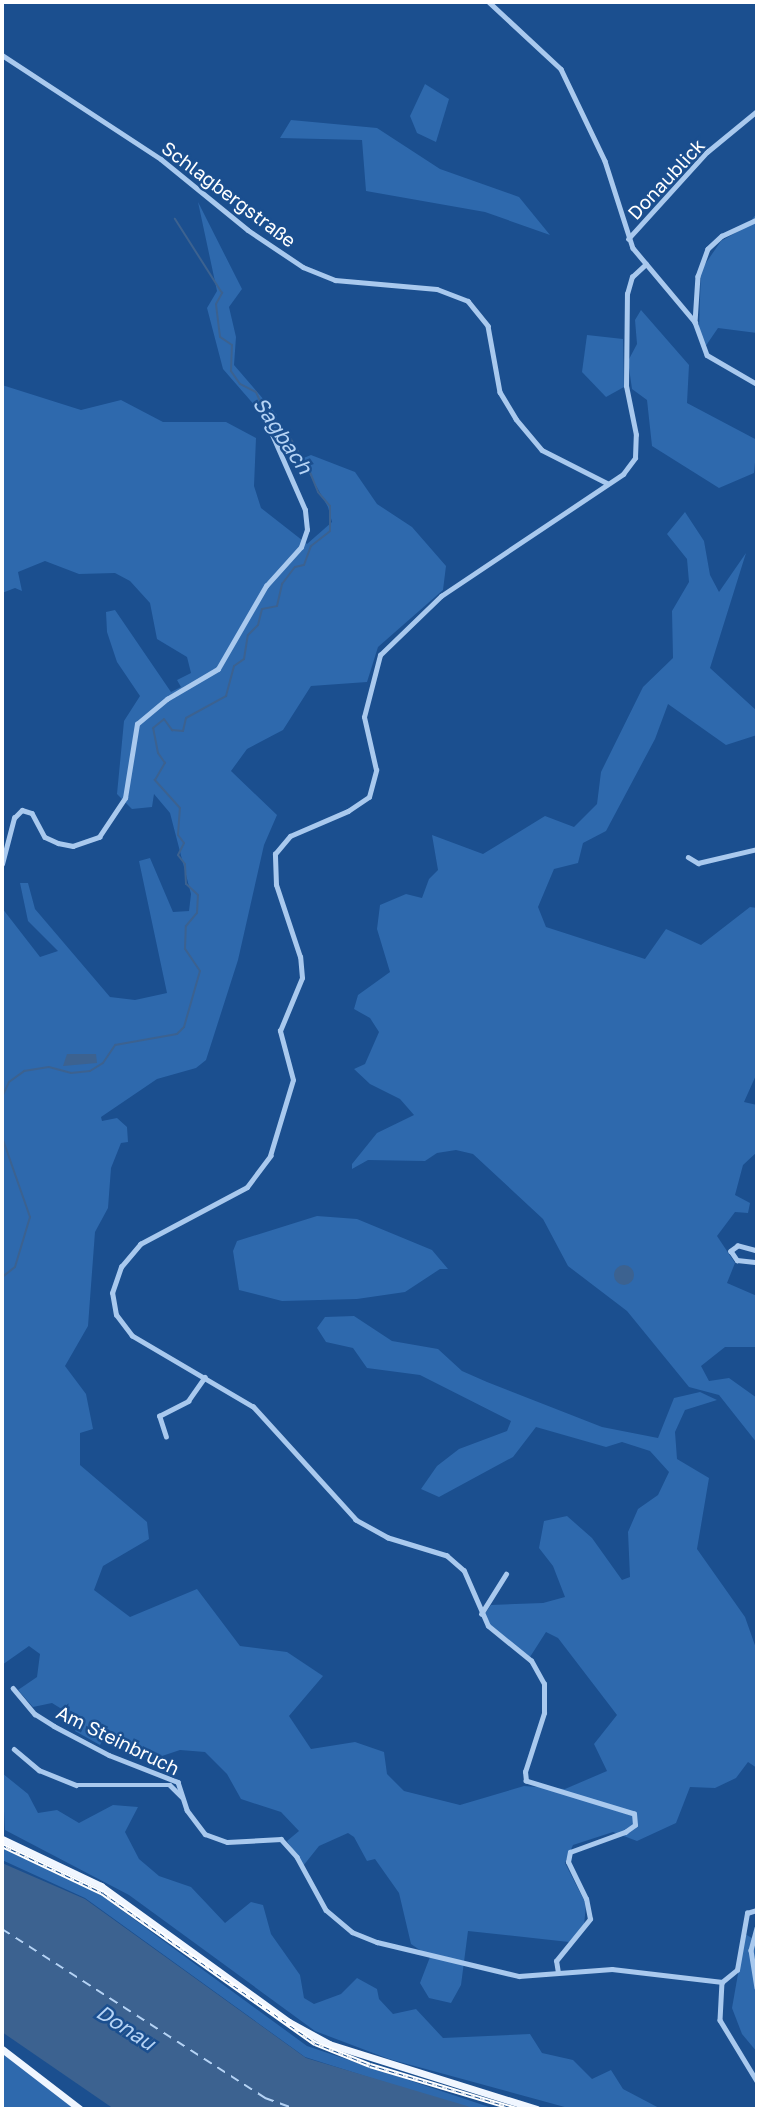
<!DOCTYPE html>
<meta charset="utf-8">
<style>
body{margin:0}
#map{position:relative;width:759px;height:2111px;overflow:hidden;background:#1b4f8f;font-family:"Golos Text",sans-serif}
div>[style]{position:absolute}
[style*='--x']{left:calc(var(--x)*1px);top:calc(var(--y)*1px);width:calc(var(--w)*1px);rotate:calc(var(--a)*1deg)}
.green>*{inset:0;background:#2e69ad}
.water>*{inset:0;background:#3c6290}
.round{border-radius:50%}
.stream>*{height:2px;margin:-1px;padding:0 1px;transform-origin:1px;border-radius:1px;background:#3c6290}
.ferry>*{height:2px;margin-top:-1px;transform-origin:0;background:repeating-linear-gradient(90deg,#b5d3f5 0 9px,transparent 0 16px)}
.minor>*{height:4.5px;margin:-2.25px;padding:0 2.25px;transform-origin:2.25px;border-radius:2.25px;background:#a9c9ee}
.primary>*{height:7px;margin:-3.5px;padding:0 3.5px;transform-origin:3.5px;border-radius:3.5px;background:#f0f6ff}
.rail>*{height:4.5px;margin-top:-2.25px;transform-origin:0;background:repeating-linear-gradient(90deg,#1b4f8f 0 5px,#fff 0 10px);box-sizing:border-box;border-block:2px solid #fff}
span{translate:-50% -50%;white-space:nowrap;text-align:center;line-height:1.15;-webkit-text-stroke:5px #1b4f8f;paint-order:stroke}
.street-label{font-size:19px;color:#fff}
.water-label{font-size:21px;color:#b5d3f5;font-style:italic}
.frame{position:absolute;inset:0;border:4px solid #fff;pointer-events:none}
</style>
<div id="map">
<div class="green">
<div style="clip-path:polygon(425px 84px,449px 99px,436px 142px,417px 133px,410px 116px)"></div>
<div style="clip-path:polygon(291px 120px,377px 128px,440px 169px,519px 197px,550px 235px,485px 212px,366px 191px,362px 140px,280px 138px)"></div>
<div style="clip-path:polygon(198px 202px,242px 289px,229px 307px,236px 337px,234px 365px,277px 415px,277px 431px,223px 369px,207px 308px,217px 291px)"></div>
<div style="clip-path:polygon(757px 213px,757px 333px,718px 328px,705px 347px,699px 328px,701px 270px,721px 241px,746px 227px)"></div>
<div style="clip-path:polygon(641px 310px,689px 365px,687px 403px,757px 440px,754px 473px,719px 488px,652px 446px,647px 400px,632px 389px,628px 361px,637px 344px,635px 320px)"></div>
<div style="clip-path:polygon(587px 335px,623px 339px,624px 387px,606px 397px,582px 372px)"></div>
<div style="clip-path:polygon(2px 385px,81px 410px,121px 400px,163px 422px,226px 422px,256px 438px,254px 486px,261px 508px,307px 544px,332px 522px,328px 507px,301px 459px,311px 455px,355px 472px,377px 504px,412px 527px,446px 566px,443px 590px,378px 647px,367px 682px,311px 686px,283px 730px,247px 749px,231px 771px,277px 815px,264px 845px,238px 960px,206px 1060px,196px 1068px,157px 1079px,101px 1117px,102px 1121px,117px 1118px,127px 1127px,128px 1142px,121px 1143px,111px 1168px,108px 1208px,95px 1232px,88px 1326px,65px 1366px,86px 1394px,93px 1429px,80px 1433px,80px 1465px,147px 1522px,149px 1539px,103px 1566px,94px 1590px,130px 1617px,197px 1589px,240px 1646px,287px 1652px,323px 1676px,289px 1716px,311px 1749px,355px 1742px,384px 1752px,387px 1774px,404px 1791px,460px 1805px,524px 1786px,565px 1789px,607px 1771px,594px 1744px,617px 1715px,558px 1638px,546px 1632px,530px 1657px,495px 1631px,484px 1615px,491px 1605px,543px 1603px,565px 1597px,553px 1566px,539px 1548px,544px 1521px,567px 1516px,592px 1538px,622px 1580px,630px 1577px,628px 1532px,638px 1509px,658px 1495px,669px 1472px,650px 1451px,622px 1442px,606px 1447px,536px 1427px,513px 1457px,439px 1497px,421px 1489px,437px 1466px,459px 1449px,507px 1431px,511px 1421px,420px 1375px,367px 1368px,353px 1348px,326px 1342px,317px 1328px,325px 1317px,354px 1316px,392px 1341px,438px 1349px,462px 1371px,487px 1382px,602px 1427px,658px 1438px,674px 1398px,700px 1392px,717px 1400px,685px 1410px,675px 1432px,677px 1459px,709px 1478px,697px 1549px,745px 1617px,757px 1651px,757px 1768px,748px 1762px,736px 1778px,715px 1788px,690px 1787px,676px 1823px,637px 1841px,613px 1832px,573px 1845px,565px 1863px,586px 1904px,584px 1926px,569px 1942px,468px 1931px,461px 1985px,451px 2003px,429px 1998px,420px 1983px,430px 1957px,411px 1944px,399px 1893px,375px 1859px,367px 1861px,354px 1837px,348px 1833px,319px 1846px,303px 1866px,287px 1841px,299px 1831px,281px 1812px,241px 1799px,227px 1774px,205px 1752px,180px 1750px,153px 1759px,116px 1747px,116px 1737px,106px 1735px,100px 1745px,75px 1731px,81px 1721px,52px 1703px,33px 1707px,18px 1690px,37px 1677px,40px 1654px,29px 1646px,2px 1665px,2px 908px,40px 957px,58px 951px,28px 921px,20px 883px,28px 883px,35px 909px,110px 997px,135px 1000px,167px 993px,139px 861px,150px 858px,173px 912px,189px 911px,191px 894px,170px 813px,154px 794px,152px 807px,132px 809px,117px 794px,124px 721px,140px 696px,117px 662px,107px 632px,106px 612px,115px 610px,171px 692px,181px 687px,177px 680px,191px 673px,187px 657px,157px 639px,150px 603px,130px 581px,115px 573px,79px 574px,45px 561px,18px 572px,22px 591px,15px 588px,2px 593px)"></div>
<div style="clip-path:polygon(685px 512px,704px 541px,710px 575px,719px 592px,746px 553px,710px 668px,757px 711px,757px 735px,726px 745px,668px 704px,655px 739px,606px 831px,583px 843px,578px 863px,554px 869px,538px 907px,546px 927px,645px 959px,666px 929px,701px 945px,750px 907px,757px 908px,757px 1073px,744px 1102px,757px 1105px,757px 1152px,743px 1165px,735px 1195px,750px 1203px,748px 1213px,735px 1212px,717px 1236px,735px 1263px,727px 1283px,757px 1296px,757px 1347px,725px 1347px,701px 1366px,709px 1381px,729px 1378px,757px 1398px,757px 1443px,719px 1395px,689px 1387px,627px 1311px,568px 1266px,543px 1219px,473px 1154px,456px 1150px,437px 1153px,425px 1161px,368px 1160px,352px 1169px,352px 1164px,377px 1133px,414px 1115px,400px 1099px,370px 1084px,354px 1069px,365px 1064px,379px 1032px,370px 1018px,354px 1009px,358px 995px,390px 972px,377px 929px,380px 905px,406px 894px,422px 898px,429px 879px,438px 870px,432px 835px,483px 854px,545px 816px,574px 827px,597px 804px,601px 772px,643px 687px,673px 658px,672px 611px,689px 582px,687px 559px,667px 534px)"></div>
<div style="clip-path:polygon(317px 1216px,357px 1219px,432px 1250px,448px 1269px,440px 1269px,405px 1292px,357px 1299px,282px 1301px,239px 1290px,233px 1251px,237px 1241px)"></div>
<div style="clip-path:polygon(2px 1773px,28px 1794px,38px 1813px,57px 1810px,79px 1823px,113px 1805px,138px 1807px,125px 1832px,139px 1859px,159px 1876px,191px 1887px,225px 1923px,251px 1902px,263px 1905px,271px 1934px,300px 1975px,304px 1998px,314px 2004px,341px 1994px,357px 1978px,377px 1989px,379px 1999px,393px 2014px,416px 2009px,443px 2038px,530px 2034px,542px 2053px,573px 2060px,592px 2079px,611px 2070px,623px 2089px,661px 2109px,572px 2109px,389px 2059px,315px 2031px,129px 1895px,5px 1830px)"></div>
<div style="clip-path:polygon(2px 1848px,74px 1878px,105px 1898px,307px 2046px,495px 2109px,469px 2109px,305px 2057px,85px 1898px,2px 1860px)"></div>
<div style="clip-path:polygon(745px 1934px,757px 1941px,757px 2052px,742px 2034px,732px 2008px)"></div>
<div style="clip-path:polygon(2px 2053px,75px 2109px,2px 2109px)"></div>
</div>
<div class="water">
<div style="clip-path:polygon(67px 1054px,96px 1054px,97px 1063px,63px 1066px)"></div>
<div class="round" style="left:614px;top:1265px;width:20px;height:20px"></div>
<div style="clip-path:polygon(2px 1863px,85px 1899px,306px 2058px,477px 2109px,114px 2109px,2px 2032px)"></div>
</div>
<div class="stream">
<div style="--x:2;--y:1097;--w:17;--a:-65"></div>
<div style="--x:9;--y:1082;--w:19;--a:-36"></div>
<div style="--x:24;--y:1071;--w:25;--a:-9"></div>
<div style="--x:49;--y:1067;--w:23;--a:15"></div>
<div style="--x:71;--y:1073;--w:19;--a:-6"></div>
<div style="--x:90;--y:1071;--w:15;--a:-32"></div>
<div style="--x:103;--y:1063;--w:22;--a:-56"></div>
<div style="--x:115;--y:1045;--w:63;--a:-10.1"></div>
<div style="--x:177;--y:1034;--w:10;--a:-45"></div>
<div style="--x:184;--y:1027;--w:58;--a:-74.1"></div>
<div style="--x:200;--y:971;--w:27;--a:-124"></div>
<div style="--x:185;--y:949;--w:23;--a:-88"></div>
<div style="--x:186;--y:926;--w:17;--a:-50"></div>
<div style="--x:197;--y:913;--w:18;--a:-87"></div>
<div style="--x:198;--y:895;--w:16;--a:-137"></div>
<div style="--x:186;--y:884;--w:20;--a:-93"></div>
<div style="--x:185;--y:864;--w:11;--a:-128"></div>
<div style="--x:178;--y:855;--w:13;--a:-63"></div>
<div style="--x:184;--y:843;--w:10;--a:-127"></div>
<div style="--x:178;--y:835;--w:27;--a:-86"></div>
<div style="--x:180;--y:808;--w:38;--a:-132"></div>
<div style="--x:155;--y:780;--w:20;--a:-60"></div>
<div style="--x:165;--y:763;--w:12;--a:-125"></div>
<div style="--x:158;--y:753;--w:25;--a:-101"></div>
<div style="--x:153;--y:728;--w:14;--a:-39"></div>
<div style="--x:164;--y:719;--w:14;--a:54"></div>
<div style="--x:172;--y:730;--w:11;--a:5"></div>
<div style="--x:183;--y:731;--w:13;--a:-77"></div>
<div style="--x:186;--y:718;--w:46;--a:-28.8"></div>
<div style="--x:226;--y:696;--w:31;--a:-75"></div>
<div style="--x:234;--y:666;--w:12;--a:-35"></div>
<div style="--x:244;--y:659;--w:24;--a:-81"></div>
<div style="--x:248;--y:635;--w:14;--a:-45"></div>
<div style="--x:258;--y:625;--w:16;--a:-76"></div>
<div style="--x:262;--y:609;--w:15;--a:-11"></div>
<div style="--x:277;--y:606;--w:23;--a:-77"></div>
<div style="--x:282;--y:584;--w:21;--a:-53"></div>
<div style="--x:295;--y:567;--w:9;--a:-13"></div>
<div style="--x:304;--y:565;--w:20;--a:-70"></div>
<div style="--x:311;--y:546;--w:24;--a:-38"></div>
<div style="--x:330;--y:531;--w:25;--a:-90"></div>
<div style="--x:330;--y:506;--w:18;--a:-131"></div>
<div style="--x:318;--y:492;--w:22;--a:-112"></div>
<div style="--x:310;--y:472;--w:42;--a:-120.3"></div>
<div style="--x:289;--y:436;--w:36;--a:-134"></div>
<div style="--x:264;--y:410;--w:20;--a:-114"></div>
<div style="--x:256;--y:392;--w:18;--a:-153"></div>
<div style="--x:240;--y:384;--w:16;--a:-125"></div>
<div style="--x:231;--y:371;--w:26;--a:-88"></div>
<div style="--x:232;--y:345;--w:14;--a:-146"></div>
<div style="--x:220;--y:337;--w:33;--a:-97"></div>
<div style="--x:216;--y:304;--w:13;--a:-61"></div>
<div style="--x:222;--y:293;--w:88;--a:-122.4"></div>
<div style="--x:2;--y:1137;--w:85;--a:70.7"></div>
<div style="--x:30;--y:1217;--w:52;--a:106.7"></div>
<div style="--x:15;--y:1267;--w:16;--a:142"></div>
<div style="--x:2;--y:1323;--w:1;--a:90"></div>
</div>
<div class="ferry">
<div style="--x:2;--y:1929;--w:313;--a:32.7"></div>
<div style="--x:265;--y:2098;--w:33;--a:20"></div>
</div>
<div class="minor">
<div style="--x:489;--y:2;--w:98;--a:42.9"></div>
<div style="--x:561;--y:69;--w:102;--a:64.4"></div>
<div style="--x:605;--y:161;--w:91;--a:72.2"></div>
<div style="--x:633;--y:248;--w:97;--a:50"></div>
<div style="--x:2;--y:55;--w:190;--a:33.2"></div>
<div style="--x:161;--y:159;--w:112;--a:39.2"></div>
<div style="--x:248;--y:230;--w:66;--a:33.9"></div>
<div style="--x:303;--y:267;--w:35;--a:22"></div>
<div style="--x:335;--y:280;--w:102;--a:5"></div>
<div style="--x:437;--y:289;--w:33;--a:21"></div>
<div style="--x:468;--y:301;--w:32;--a:51"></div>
<div style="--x:488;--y:326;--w:67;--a:79.7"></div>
<div style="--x:500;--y:392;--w:31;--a:59"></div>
<div style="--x:516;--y:419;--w:40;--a:50"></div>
<div style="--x:542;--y:450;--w:73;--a:26.9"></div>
<div style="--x:757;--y:220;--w:38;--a:155"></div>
<div style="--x:722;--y:236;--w:19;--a:137"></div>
<div style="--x:708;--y:249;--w:29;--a:110"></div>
<div style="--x:698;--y:276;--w:46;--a:93.7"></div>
<div style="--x:695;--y:322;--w:35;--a:70"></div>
<div style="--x:707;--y:355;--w:58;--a:30.1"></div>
<div style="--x:628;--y:239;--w:118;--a:-47.8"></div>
<div style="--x:707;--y:152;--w:65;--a:-39.4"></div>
<div style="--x:688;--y:857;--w:12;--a:31"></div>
<div style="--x:698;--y:863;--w:61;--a:-13.3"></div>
<div style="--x:2;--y:864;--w:48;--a:-75.4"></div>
<div style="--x:14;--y:818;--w:11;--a:-45"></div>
<div style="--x:22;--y:810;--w:10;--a:17"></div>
<div style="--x:32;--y:813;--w:27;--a:62"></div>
<div style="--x:45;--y:837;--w:14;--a:25"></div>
<div style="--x:58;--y:843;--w:15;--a:11"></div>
<div style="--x:73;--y:846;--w:28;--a:-19"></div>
<div style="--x:99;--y:837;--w:47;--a:-56.3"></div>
<div style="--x:125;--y:798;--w:75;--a:-80.8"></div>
<div style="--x:137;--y:724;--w:39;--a:-40"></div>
<div style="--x:167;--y:699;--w:59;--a:-30.5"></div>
<div style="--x:218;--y:669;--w:96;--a:-60"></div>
<div style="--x:266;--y:586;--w:52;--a:-48.1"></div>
<div style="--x:301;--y:547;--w:18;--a:-71"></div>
<div style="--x:307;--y:530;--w:20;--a:-96"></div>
<div style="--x:305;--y:510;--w:82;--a:-113.7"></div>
<div style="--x:757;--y:1251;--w:20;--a:-165"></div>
<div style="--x:738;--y:1246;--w:9;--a:144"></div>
<div style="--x:731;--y:1251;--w:11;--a:56"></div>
<div style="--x:737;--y:1260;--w:20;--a:6"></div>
<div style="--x:166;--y:1437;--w:22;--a:-108"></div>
<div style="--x:159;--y:1416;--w:33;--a:-27"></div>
<div style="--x:188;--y:1401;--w:29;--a:-55"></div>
<div style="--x:481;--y:1614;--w:47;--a:-58"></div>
<div style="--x:13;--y:1688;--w:34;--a:50"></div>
<div style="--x:35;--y:1714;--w:22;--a:32"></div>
<div style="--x:54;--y:1726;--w:62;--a:27.8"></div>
<div style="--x:109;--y:1755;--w:74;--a:21.4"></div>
<div style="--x:178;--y:1782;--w:29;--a:72"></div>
<div style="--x:187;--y:1810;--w:30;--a:53"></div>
<div style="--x:205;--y:1834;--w:23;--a:20"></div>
<div style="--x:227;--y:1842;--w:54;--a:-3.2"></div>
<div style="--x:281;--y:1839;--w:24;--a:48"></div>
<div style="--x:297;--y:1857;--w:60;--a:61.3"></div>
<div style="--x:326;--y:1910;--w:34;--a:40"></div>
<div style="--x:352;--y:1932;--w:27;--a:22"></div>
<div style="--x:377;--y:1942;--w:146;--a:13.5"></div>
<div style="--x:519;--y:1976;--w:93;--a:-4.3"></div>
<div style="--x:612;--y:1969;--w:111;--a:6.7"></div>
<div style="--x:722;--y:1982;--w:19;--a:-39"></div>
<div style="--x:737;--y:1970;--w:58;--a:-80"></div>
<div style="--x:747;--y:1913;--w:10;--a:-17"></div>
<div style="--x:14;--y:1749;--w:33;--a:40"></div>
<div style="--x:39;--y:1770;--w:40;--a:22"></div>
<div style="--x:76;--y:1785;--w:94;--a:0"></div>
<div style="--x:170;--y:1785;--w:17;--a:45"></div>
<div style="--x:757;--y:1928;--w:23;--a:105"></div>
<div style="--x:751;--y:1950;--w:38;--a:81"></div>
<div style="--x:558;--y:1973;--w:12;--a:-99"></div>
<div style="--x:556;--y:1961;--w:54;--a:-51"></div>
<div style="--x:590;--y:1919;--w:20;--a:-101"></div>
<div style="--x:586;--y:1899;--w:41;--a:-115.9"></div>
<div style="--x:568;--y:1862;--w:10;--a:-79"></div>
<div style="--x:570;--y:1852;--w:59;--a:-20"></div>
<div style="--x:625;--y:1832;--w:12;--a:-35"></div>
<div style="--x:635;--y:1825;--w:11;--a:-95"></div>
<div style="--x:634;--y:1814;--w:113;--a:-163"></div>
<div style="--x:526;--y:1781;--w:9;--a:-96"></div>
<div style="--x:525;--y:1772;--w:62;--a:-72.1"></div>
<div style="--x:544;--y:1713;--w:29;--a:-90"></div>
<div style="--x:544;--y:1684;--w:26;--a:-119"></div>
<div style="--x:531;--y:1661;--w:55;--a:-140.9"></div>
<div style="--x:488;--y:1626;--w:60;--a:-113.6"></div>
<div style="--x:464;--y:1571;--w:23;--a:-139"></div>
<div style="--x:447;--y:1556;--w:62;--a:-163"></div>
<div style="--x:388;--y:1538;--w:37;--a:-151"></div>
<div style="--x:356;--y:1520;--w:153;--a:-132.3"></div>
<div style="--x:253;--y:1407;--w:140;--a:-149.6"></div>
<div style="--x:132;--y:1336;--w:26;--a:-127"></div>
<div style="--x:116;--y:1315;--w:22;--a:-100"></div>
<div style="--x:112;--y:1293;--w:28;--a:-71"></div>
<div style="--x:121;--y:1267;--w:30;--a:-50"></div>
<div style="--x:140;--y:1244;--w:121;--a:-28"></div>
<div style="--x:247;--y:1187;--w:39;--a:-53"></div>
<div style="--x:270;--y:1156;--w:79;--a:-73.2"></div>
<div style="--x:293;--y:1080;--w:51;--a:-104.9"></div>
<div style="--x:280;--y:1031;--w:57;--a:-67.5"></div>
<div style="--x:302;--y:978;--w:21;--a:-95"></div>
<div style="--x:300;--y:957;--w:76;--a:-108.4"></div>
<div style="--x:276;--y:885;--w:31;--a:-92"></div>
<div style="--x:275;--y:854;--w:23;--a:-50"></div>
<div style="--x:290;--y:836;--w:63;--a:-23.3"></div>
<div style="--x:348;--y:811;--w:25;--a:-34"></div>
<div style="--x:369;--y:797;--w:28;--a:-75"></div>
<div style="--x:376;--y:770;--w:54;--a:-102.8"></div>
<div style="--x:364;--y:717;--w:64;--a:-75.5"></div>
<div style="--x:380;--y:655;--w:85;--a:-44"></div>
<div style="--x:441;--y:596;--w:219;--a:-33.8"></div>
<div style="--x:623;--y:474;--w:20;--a:-53"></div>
<div style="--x:635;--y:458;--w:23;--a:-88"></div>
<div style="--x:636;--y:435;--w:50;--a:-101.5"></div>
<div style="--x:626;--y:386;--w:92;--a:-89.4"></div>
<div style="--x:627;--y:294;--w:18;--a:-74"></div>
<div style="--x:632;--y:277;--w:19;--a:-43"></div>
<div style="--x:722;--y:1982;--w:38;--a:93"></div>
<div style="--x:720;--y:2020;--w:71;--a:58.8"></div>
</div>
<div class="primary">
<div style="--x:2;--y:1839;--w:110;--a:25.4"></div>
<div style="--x:101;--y:1886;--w:232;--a:35.9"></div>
<div style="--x:289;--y:2022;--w:46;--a:28.8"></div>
<div style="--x:329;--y:2044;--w:218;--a:17.4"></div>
<div style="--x:2;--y:2049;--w:98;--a:37.6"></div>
</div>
<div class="rail">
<div style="--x:2;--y:1845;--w:112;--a:25.4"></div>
<div style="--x:103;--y:1893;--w:260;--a:35.3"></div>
<div style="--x:315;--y:2043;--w:59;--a:21.8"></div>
<div style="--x:370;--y:2065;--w:153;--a:16.7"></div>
</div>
<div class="street-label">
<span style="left:666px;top:179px;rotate:-47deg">Donaublick</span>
<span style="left:229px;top:194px;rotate:37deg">Schlagbergstraße</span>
<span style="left:118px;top:1740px;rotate:26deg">Am Steinbruch</span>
</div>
<div class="water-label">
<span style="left:283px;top:435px;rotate:56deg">Sagbach</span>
<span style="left:126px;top:2027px;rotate:33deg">Donau</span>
</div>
<div class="frame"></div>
</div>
